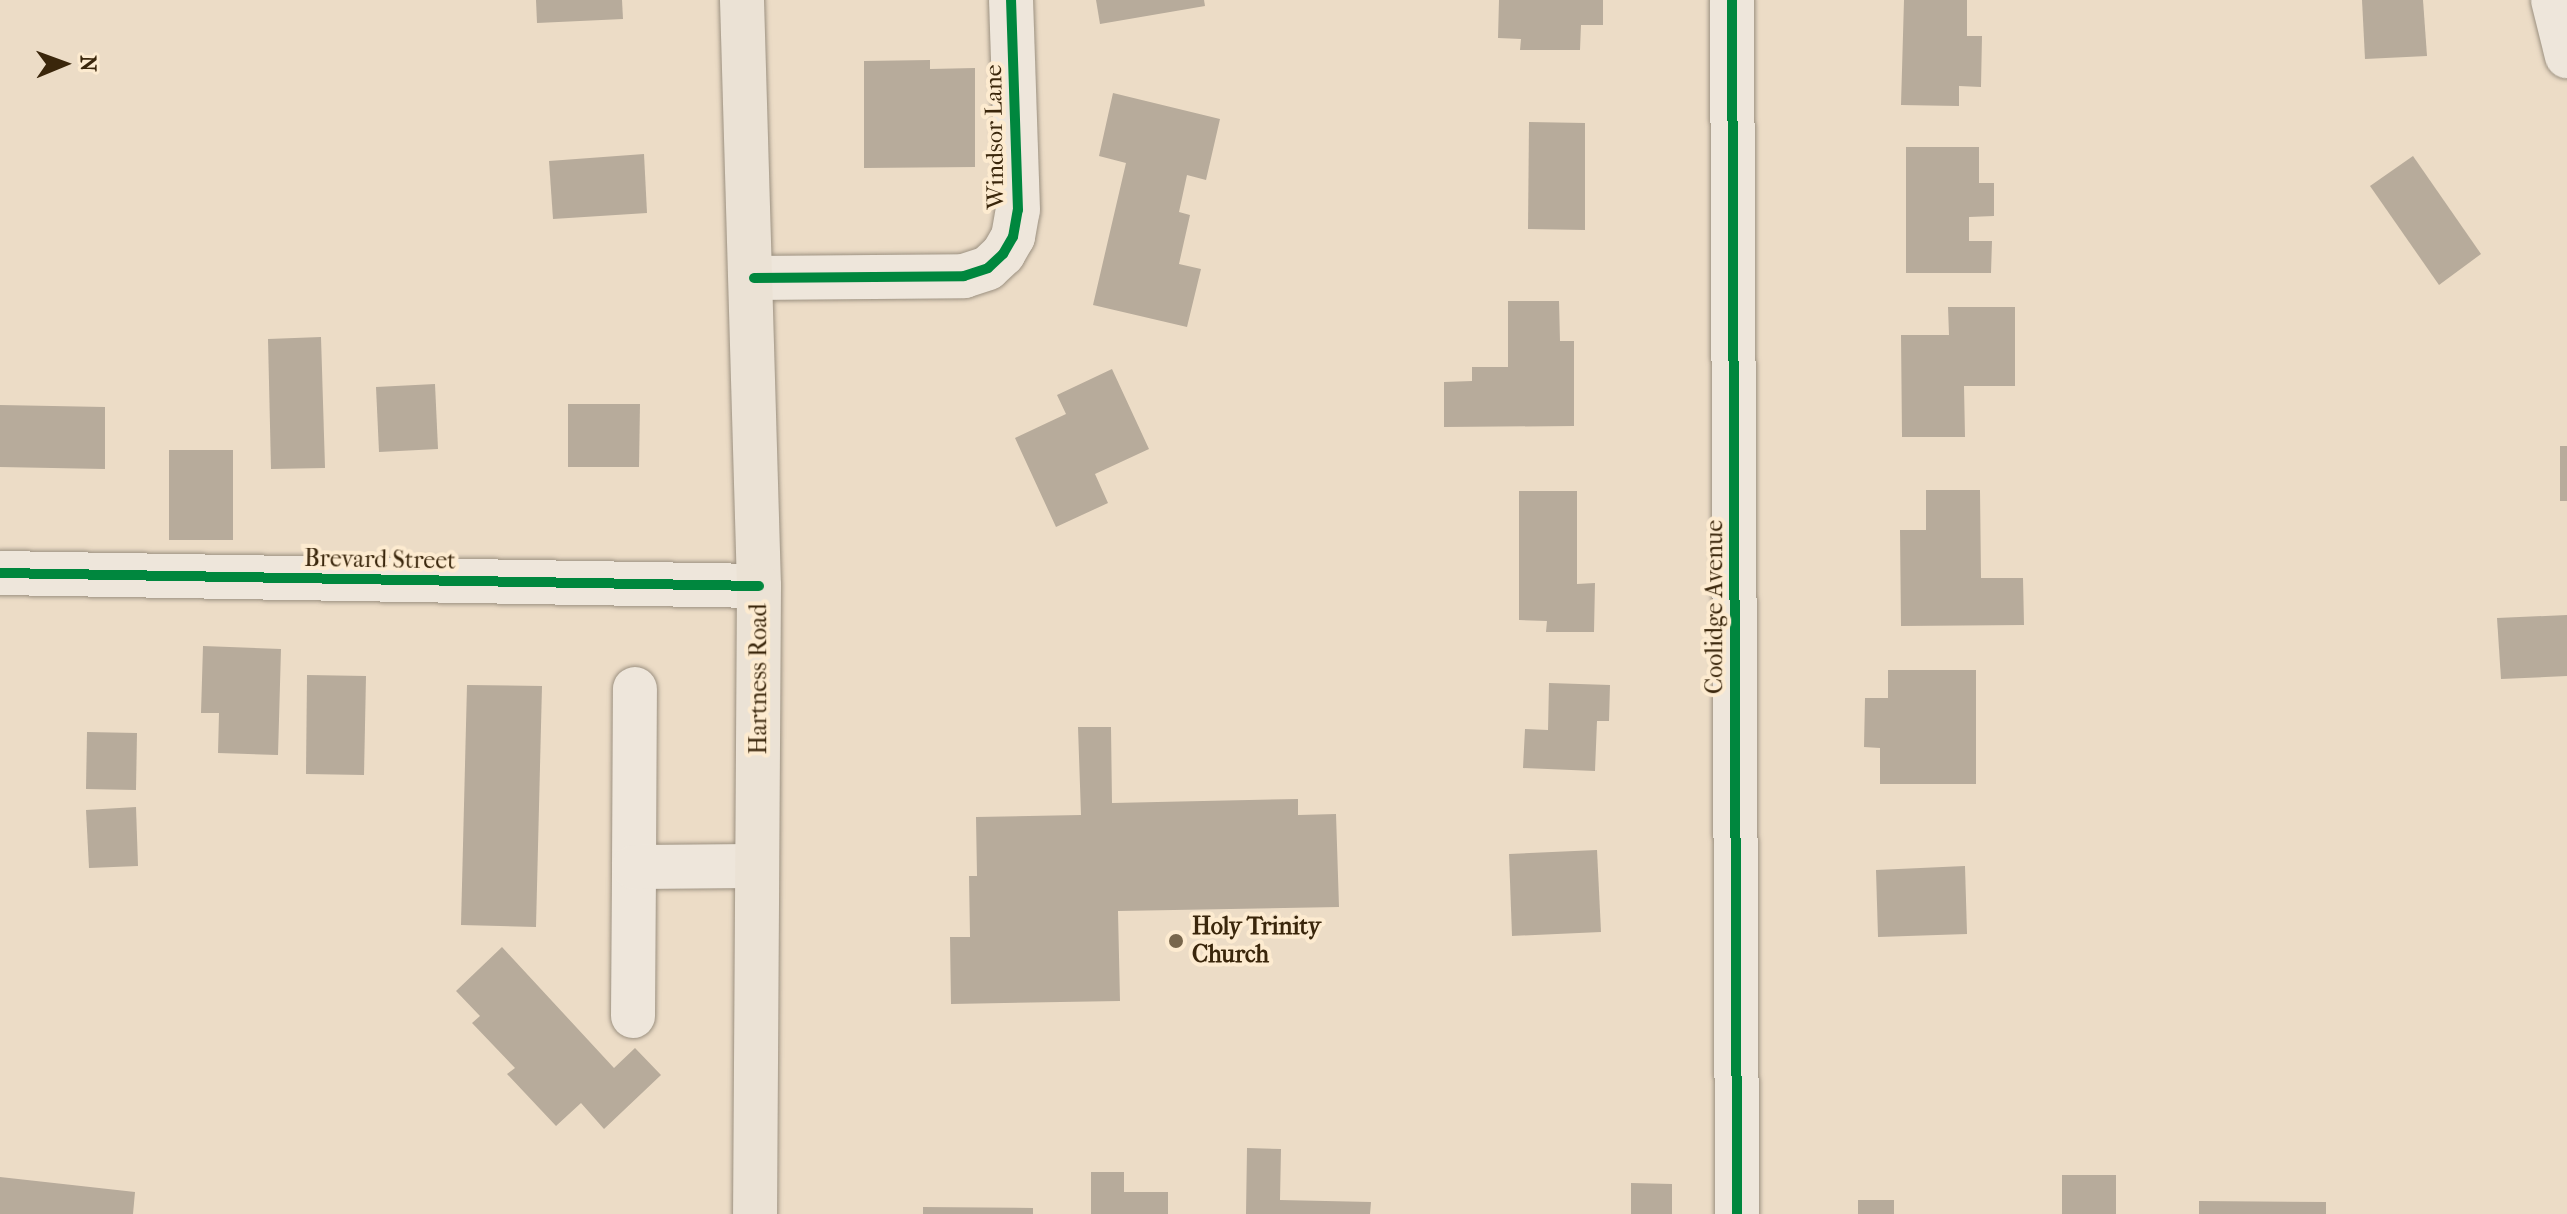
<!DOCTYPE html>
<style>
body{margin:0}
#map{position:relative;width:2567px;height:1214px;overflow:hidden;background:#ecdcc6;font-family:"IM FELL French Canon",serif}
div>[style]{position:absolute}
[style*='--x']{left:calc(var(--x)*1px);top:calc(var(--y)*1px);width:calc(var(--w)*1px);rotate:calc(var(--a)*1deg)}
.building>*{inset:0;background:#b7ab9b}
.roads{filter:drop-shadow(0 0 2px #9b9080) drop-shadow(0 0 2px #9b9080)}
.minor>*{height:44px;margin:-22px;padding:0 22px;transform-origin:22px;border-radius:22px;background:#eee6db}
.major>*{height:44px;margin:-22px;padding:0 22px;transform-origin:22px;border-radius:22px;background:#ebe2d5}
.cycleway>*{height:10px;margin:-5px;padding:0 5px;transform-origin:5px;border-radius:5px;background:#00873e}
.dots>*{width:22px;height:22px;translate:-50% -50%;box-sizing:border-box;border:4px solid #fdebd0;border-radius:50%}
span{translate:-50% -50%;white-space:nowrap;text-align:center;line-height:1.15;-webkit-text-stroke:8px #fdebd0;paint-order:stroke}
.street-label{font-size:24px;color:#3a260b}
.poi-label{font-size:24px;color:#3a260b;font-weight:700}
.left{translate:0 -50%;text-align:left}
.north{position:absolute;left:24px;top:24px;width:80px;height:80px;-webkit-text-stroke:6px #fdebd0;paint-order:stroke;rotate:89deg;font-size:22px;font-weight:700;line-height:32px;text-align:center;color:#3a260b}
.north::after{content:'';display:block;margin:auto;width:28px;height:36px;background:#3a260b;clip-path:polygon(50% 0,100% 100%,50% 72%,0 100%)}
</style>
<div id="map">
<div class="building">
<div style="clip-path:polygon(536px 0,622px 0,623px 19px,537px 23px)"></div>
<div style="clip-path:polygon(1096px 0,1204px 0,1205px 6px,1100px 24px)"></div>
<div style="clip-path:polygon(1499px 0,1603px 0,1603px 25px,1581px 25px,1580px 50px,1520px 50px,1521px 39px,1498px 38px)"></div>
<div style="clip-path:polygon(1904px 0,1967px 0,1967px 36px,1982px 36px,1981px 87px,1959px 86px,1959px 106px,1901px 105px)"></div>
<div style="clip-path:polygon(2362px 0,2423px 0,2427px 56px,2365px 59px)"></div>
<div style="clip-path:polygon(930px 60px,930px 69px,975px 68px,975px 167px,864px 168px,864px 61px)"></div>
<div style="clip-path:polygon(1113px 93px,1220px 119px,1206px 180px,1187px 175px,1179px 212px,1190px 215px,1179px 264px,1201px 269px,1187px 327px,1093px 305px,1126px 163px,1099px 156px)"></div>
<div style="clip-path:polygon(1529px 122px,1585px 123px,1585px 230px,1528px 229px)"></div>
<div style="clip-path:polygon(1906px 147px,1979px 147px,1979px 183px,1994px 183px,1994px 216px,1969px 217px,1969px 241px,1992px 241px,1991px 273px,1906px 273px)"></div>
<div style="clip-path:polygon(644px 154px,647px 213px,553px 219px,549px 161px)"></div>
<div style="clip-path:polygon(2413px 156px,2481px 254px,2439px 285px,2370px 186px)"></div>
<div style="clip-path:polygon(1508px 301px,1559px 301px,1560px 341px,1574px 341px,1574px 426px,1444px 427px,1444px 382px,1472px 381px,1472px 367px,1508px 367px)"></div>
<div style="clip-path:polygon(1948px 307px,2015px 307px,2015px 386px,1964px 386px,1965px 437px,1902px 437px,1901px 335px,1949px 335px)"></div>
<div style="clip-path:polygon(321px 337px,325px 468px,271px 469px,268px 339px)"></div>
<div style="clip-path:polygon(1112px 369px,1149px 449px,1095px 474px,1108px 503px,1056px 527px,1015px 438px,1066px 414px,1057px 395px)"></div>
<div style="clip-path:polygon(435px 384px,438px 449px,379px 452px,376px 387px)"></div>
<div style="clip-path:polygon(568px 404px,640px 404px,639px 467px,568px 467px)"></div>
<div style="clip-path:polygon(0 405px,105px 407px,105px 469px,0 467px)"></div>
<div style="clip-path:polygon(2560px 446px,2567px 446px,2567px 501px,2560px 501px)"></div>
<div style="clip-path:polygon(169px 450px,233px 450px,233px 540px,169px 540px)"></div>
<div style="clip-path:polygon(1926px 490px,1980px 490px,1981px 578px,2023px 578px,2024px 625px,1901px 626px,1900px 530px,1926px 530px)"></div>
<div style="clip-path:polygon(1519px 491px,1577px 491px,1577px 584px,1595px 583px,1594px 632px,1546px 632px,1547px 621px,1519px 620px)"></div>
<div style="clip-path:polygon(2567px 615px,2567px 676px,2501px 679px,2497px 618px)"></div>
<div style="clip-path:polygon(203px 646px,281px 649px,278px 755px,218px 753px,219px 713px,201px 713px)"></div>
<div style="clip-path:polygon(1888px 670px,1976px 670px,1976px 784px,1880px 784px,1880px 748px,1864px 747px,1865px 698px,1888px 698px)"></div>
<div style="clip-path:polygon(307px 675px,366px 676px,364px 775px,306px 774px)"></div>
<div style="clip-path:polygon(1549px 683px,1610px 685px,1609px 721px,1597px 721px,1595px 771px,1523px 768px,1525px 729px,1548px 730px)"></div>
<div style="clip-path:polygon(467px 685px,542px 686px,536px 927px,461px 925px)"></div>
<div style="clip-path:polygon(1078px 727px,1111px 727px,1112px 803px,1298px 799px,1298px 815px,1336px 814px,1339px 907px,1118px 911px,1120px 1001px,951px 1004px,950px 937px,970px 937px,969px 876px,977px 876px,976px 817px,1081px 815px)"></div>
<div style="clip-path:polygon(87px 732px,137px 733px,136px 790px,86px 789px)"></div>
<div style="clip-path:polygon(136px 807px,138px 866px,89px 868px,86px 810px)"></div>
<div style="clip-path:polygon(1597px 850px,1601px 932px,1512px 936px,1509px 854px)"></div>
<div style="clip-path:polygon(1965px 866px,1967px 934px,1878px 937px,1876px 870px)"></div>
<div style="clip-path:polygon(502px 947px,614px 1068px,635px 1048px,661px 1075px,604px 1129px,581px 1103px,556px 1126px,507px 1074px,515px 1068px,472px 1023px,480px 1016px,456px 991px)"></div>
<div style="clip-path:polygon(1247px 1148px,1281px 1149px,1280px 1200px,1371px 1202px,1370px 1214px,1246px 1214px)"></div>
<div style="clip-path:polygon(1091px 1172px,1124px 1172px,1124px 1192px,1168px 1192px,1168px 1214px,1091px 1214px)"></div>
<div style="clip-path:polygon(2062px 1175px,2116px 1175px,2116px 1214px,2062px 1214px)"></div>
<div style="clip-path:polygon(0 1177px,135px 1192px,133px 1214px,0 1214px)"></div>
<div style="clip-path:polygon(1631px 1183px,1672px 1184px,1672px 1214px,1631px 1214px)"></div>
<div style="clip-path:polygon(1858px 1200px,1894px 1200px,1894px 1214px,1858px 1214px)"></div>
<div style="clip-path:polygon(2199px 1201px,2326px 1202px,2326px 1214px,2199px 1214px)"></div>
<div style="clip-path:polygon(923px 1207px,1033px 1208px,1033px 1214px,923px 1214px)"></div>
</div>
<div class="roads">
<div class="minor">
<div style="--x:1732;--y:0;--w:1214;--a:89.76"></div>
<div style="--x:2553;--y:0;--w:58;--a:76"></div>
<div style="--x:754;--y:278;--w:210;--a:-0.5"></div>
<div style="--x:964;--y:276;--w:25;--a:-18"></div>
<div style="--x:988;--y:268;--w:21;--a:-43"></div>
<div style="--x:1003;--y:254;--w:20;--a:-60"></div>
<div style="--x:1013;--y:237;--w:27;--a:-80"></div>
<div style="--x:1018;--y:210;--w:210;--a:-91.9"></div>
<div style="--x:0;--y:573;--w:759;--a:0.98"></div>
<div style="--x:634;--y:867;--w:178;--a:-89.7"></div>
<div style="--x:633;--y:1016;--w:149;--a:-89.6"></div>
<div style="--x:634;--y:867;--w:123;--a:-0.5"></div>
</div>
<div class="major">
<div style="--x:742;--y:0;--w:586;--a:88.34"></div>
<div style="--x:759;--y:586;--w:628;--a:90.36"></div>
</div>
</div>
<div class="cycleway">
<div style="--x:1732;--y:0;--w:1214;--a:89.76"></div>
<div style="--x:754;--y:278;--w:210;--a:-0.5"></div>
<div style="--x:964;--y:276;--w:25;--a:-18"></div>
<div style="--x:988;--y:268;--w:21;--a:-43"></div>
<div style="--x:1003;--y:254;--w:20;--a:-60"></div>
<div style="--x:1013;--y:237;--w:27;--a:-80"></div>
<div style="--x:1018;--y:210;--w:210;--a:-91.9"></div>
<div style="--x:0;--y:573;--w:759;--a:0.98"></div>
</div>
<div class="dots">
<div style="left:1176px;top:941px;background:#78664c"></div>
</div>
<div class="street-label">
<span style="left:995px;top:137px;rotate:-91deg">Windsor Lane</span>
<span style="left:380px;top:560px;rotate:1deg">Brevard Street</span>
<span style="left:1715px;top:607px;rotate:-90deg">Coolidge Avenue</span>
<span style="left:759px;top:679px;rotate:-90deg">Hartness Road</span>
</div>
<div class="poi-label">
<span class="left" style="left:1192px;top:941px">Holy Trinity<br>Church</span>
</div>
<div class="north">N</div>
</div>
